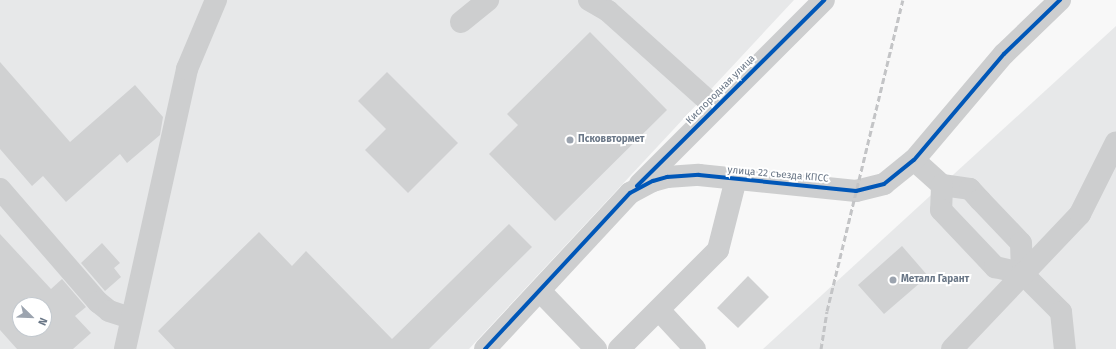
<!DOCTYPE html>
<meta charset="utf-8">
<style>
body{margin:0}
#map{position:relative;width:1116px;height:349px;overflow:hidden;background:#f8f8f8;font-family:"Fira Sans",sans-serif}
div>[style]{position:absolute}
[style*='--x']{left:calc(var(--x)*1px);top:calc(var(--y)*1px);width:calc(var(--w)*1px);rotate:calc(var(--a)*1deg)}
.built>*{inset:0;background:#e7e8e9}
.building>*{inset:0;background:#d0d1d2}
.minor>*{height:22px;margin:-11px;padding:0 11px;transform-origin:11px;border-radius:11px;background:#cdcecf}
.rail>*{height:3px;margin-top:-1.5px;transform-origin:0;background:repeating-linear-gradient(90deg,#c3c4c6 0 6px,transparent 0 9px)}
.cycleway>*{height:4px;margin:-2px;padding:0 2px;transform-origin:2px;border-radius:2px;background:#0057b8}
.dots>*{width:11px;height:11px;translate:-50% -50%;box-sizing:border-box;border:2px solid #fff;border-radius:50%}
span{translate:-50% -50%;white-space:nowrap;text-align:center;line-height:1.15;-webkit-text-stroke:4px #fff;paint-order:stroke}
.street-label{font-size:10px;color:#6a7787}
.poi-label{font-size:10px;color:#6a7787;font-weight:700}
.left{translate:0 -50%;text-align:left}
.north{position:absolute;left:12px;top:297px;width:40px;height:40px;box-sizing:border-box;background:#fff;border:1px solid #c3c9cf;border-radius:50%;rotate:113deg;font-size:11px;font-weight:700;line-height:16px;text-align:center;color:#6a7787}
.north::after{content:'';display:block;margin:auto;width:14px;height:18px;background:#9ca4af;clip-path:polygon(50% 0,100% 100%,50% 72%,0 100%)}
</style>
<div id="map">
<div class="built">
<div style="clip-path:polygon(evenodd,0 0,794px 0,469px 349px,0 349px,0 0,20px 305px,44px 305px,44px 329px,20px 329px,20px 305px)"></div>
<div style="clip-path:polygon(1116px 26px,1116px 349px,763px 349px,942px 185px)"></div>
</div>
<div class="building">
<div style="clip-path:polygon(590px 32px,667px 110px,555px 221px,489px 154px,518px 125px,507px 114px)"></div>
<div style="clip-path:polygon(0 62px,70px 142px,135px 85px,163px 117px,160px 135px,127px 163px,120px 154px,66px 202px,43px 176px,32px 186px,0 149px)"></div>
<div style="clip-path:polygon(387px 72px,458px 143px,408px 193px,365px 150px,386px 129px,358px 101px)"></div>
<div style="clip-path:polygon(509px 224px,532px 247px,429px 349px,175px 349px,158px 331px,259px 232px,292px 266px,306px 251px,392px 339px)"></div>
<div style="clip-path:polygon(evenodd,0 234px,51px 289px,62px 279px,86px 307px,75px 316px,91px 333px,73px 349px,17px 349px,0 330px,0 234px,20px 305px,44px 305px,44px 329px,20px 329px,20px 305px)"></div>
<div style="clip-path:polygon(102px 243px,120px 263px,114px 268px,121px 277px,105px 291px,81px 263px)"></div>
<div style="clip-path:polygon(902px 246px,928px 276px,884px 314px,858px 285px)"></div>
<div style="clip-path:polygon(748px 276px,769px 297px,738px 328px,717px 308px)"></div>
</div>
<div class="minor">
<div style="--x:589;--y:0;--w:22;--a:30"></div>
<div style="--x:608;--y:11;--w:144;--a:41.9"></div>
<div style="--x:461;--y:22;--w:35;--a:-39"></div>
<div style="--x:914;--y:160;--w:38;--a:42"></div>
<div style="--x:942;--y:185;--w:28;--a:8"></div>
<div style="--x:970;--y:189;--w:15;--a:48"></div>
<div style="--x:980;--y:200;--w:59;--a:46.4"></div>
<div style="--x:1021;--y:243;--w:30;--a:88"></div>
<div style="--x:640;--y:184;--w:260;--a:-45"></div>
<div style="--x:942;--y:185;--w:25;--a:92"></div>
<div style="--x:941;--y:210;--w:79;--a:46.5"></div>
<div style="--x:995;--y:267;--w:28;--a:13"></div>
<div style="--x:1022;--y:273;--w:55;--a:45"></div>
<div style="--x:1061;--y:312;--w:37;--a:84"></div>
<div style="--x:0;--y:189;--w:150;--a:49.1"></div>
<div style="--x:98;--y:302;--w:14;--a:39"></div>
<div style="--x:109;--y:311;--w:23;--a:18"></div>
<div style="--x:540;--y:291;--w:81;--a:46"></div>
<div style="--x:659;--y:310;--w:53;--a:47.3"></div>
<div style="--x:125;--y:349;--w:287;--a:-77.5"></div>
<div style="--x:187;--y:69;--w:75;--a:-67.2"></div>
<div style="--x:485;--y:349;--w:213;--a:-47.1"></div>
<div style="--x:630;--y:193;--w:26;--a:-28"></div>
<div style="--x:653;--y:181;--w:15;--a:-16"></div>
<div style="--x:667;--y:177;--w:32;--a:-4"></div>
<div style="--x:699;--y:175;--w:158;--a:5.8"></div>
<div style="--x:856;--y:191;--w:29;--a:-14"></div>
<div style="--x:884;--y:184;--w:38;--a:-39"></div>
<div style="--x:914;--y:160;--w:139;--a:-49.7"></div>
<div style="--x:1004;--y:54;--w:78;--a:-44"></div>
<div style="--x:619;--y:349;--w:140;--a:-45"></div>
<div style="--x:718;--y:250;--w:73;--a:-75.8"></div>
<div style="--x:952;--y:349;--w:186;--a:-46.5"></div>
<div style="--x:1080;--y:214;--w:80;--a:-63.4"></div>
</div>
<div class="rail">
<div style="--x:821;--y:349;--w:38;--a:-81"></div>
<div style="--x:827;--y:311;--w:320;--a:-76.3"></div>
</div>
<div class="cycleway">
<div style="--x:637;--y:186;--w:264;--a:-44.8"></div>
<div style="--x:485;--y:349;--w:213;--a:-47.1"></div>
<div style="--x:630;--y:193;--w:26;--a:-28"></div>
<div style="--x:653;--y:181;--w:15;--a:-16"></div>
<div style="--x:667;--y:177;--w:32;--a:-4"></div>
<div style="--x:699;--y:175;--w:158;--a:5.8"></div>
<div style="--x:856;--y:191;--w:29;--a:-14"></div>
<div style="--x:884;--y:184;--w:38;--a:-39"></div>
<div style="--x:914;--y:160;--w:139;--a:-49.7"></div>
<div style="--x:1004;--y:54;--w:78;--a:-44"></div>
</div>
<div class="dots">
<div style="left:570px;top:140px;background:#9ca4af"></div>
<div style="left:893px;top:280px;background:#9ca4af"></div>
</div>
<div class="street-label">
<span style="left:721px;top:90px;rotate:-45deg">Кислородная улица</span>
<span style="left:778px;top:175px;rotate:5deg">улица 22 съезда КПСС</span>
</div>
<div class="poi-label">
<span class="left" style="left:578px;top:140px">Псковвтормет</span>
<span class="left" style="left:901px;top:280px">Металл Гарант</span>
</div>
<div class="north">N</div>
</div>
